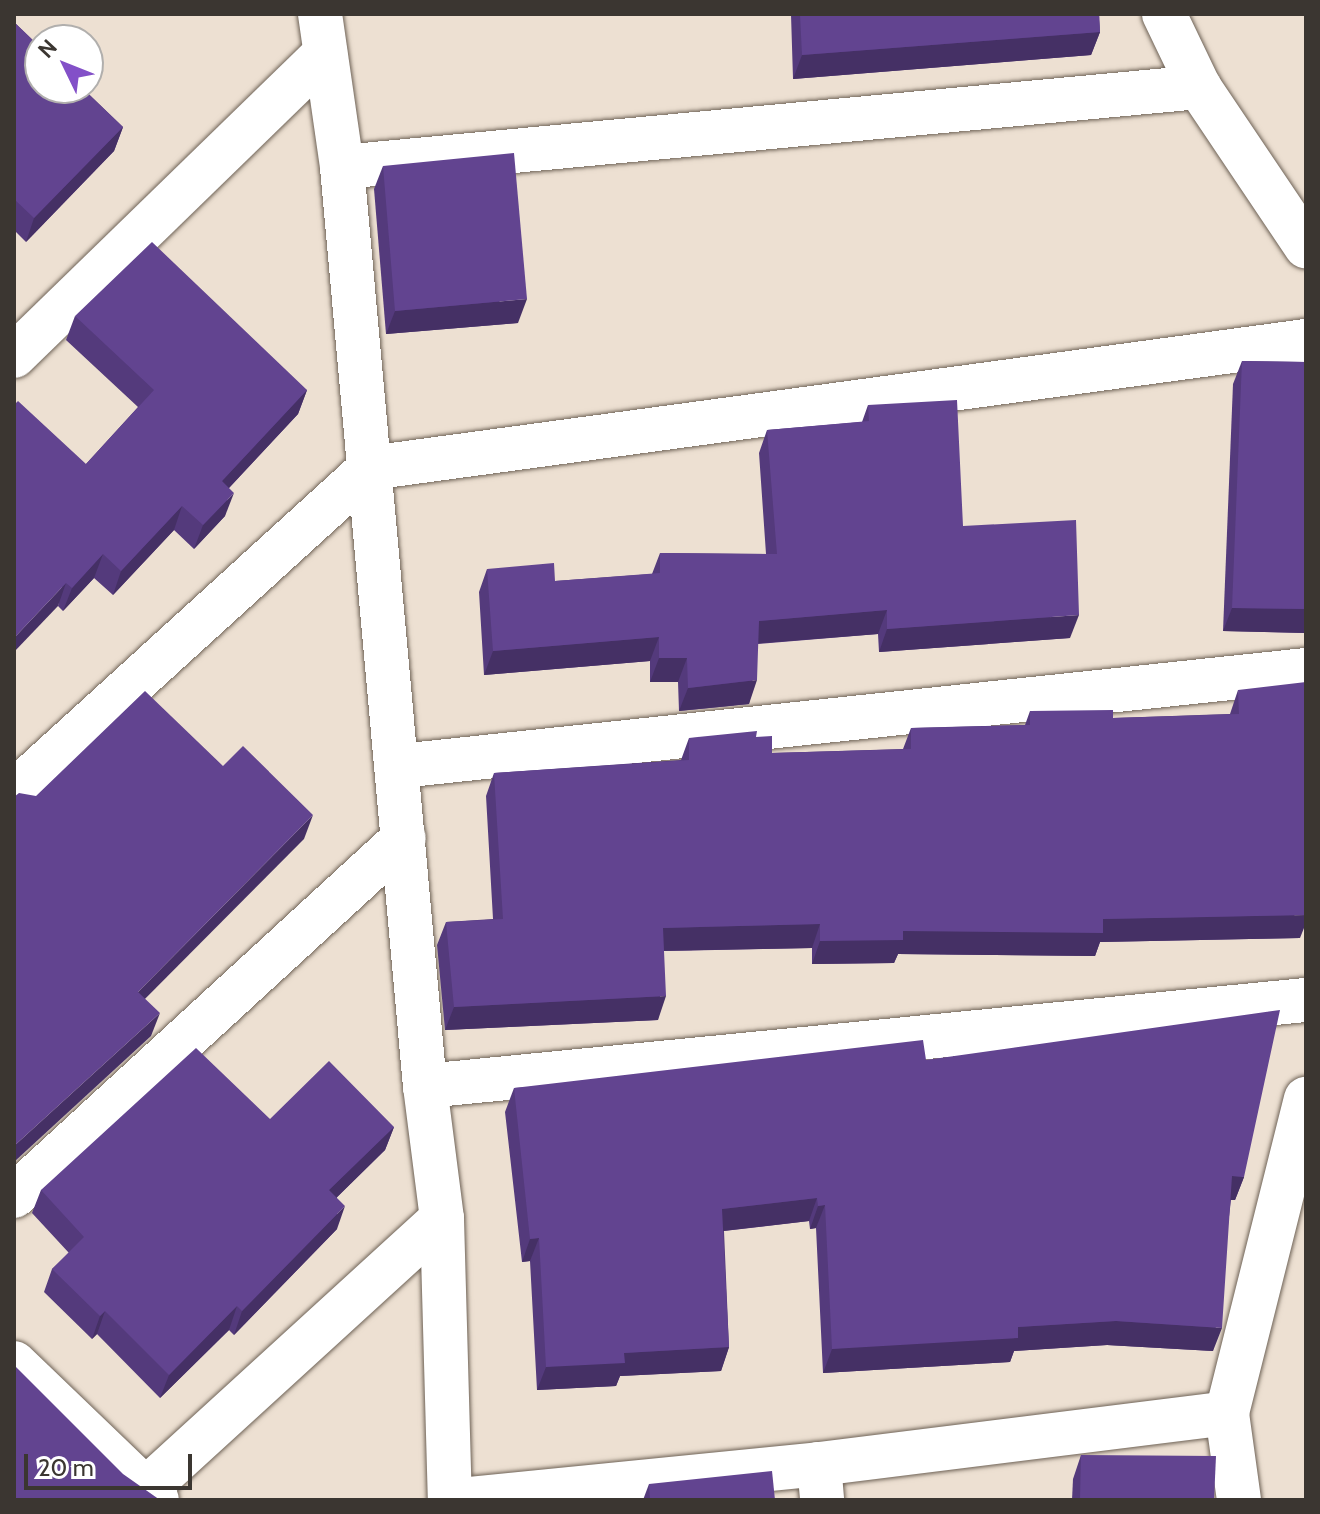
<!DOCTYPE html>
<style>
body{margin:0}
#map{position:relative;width:1320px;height:1514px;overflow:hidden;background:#ede0d2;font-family:Cabin,sans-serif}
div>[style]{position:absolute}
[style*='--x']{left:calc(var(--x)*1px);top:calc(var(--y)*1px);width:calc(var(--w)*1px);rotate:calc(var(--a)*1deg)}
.roads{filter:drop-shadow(0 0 2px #6e6256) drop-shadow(0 0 2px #6e6256)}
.minor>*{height:44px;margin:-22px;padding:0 22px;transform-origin:22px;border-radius:22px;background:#fff}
.wall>*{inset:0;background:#543a7c}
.shaded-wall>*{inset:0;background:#453065}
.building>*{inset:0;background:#624490}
span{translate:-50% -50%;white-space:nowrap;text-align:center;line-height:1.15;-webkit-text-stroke:8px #fff;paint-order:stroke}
.frame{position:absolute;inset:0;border:16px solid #3b3631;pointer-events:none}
.north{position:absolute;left:24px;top:24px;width:80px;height:80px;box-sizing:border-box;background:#fff;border:2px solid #b1afad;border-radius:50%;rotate:313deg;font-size:22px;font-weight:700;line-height:32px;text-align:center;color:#3b3631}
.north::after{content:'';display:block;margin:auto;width:28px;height:36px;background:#8350c8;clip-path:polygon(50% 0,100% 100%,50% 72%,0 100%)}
.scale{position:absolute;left:24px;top:1454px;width:168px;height:36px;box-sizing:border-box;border:4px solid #3b3631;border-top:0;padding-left:10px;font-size:24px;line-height:28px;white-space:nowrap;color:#3b3631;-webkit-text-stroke:6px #fff;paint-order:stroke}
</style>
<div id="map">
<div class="roads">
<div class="minor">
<div style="--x:320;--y:14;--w:155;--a:81.8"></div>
<div style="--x:342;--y:167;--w:923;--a:84.84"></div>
<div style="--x:425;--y:1086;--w:134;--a:82.7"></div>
<div style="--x:442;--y:1219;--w:281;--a:88.4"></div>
<div style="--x:1164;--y:14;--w:81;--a:64.4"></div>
<div style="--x:1199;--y:87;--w:192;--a:56.1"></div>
<div style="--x:342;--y:167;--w:861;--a:-5.33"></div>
<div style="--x:14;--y:356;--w:434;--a:-44.2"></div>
<div style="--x:400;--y:766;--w:911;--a:-6.05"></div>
<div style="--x:14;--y:792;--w:481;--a:-42.3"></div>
<div style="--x:370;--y:468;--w:945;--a:-7.73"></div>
<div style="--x:425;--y:1086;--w:885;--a:-5.58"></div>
<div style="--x:14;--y:1196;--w:529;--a:-42.55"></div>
<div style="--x:14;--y:1363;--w:198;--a:43.8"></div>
<div style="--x:819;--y:1464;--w:36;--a:85"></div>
<div style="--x:146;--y:1489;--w:401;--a:-42.4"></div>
<div style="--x:460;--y:1500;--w:361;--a:-5.7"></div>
<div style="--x:819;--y:1464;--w:411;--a:-7.1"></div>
<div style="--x:1239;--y:1500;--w:88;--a:-97.9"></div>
<div style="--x:1227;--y:1413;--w:324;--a:-75.9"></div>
</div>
</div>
<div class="wall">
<div style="clip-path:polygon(791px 14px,1099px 14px,1100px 32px,1091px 55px,793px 79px)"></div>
<div style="clip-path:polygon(14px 22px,123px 127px,114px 151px,26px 242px,14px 230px)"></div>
<div style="clip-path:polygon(383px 166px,518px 323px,386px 334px,374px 189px)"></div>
<div style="clip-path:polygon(75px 316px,307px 390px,298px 414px,229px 488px,225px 516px,194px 549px,174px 530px,113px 595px,94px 578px,63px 611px,58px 606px,86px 464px,138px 407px,66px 340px)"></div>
<div style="clip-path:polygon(1242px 361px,1306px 362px,1306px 633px,1223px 631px,1233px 384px)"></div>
<div style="clip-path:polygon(868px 405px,963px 526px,1070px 638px,879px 652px,878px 634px,758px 644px,749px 704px,679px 711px,678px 682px,650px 682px,650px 661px,484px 675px,479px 592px,487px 569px,555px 581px,652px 574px,660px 553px,766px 554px,759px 453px,767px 430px,862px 422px)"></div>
<div style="clip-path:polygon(1238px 690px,1300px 938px,1100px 942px,1095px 956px,898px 954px,894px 963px,812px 964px,812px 948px,664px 951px,658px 1020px,445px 1030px,437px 945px,446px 922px,493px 919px,486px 796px,494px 773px,681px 760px,689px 738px,756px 737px,772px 753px,903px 749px,911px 728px,1025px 725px,1030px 711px,1113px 718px,1230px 714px)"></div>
<div style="clip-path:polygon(926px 1060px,1244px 1177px,1235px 1200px,1231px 1200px,1213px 1351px,1107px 1345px,1014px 1351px,1010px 1362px,823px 1373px,816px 1228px,810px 1229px,809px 1221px,724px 1231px,729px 1347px,721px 1371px,620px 1376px,616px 1386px,537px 1390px,530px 1261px,522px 1262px,505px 1112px,514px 1088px)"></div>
<div style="clip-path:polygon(270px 1119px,394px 1127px,385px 1150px,337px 1197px,337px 1229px,234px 1335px,229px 1330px,160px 1398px,97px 1334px,92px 1339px,44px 1292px,52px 1269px,69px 1253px,32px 1213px,41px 1190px)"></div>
<div style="clip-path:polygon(1081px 1455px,1214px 1500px,1072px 1500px,1073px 1479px)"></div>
<div style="clip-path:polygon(649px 1484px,775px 1500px,643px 1500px)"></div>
</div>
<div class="shaded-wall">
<div style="clip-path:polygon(1100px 32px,1091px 55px,793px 79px,802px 55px)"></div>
<div style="clip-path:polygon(123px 127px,114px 151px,26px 242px,34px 218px)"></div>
<div style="clip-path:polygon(527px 299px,518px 323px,386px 334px,395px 311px)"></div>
<div style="clip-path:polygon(307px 390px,298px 414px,213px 505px,222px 481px)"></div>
<div style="clip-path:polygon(234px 493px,225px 516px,194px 549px,203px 525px)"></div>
<div style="clip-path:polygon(182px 506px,174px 530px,113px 595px,121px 571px)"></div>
<div style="clip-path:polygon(103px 554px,94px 578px,63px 611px,72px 588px)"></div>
<div style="clip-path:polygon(66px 583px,58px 606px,14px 652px,14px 638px)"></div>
<div style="clip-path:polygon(1232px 608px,1306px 609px,1306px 633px,1223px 631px)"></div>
<div style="clip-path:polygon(887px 610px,878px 634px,750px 644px,759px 621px)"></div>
<div style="clip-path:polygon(1079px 615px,1070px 638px,879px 652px,887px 629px)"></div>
<div style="clip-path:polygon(659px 637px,650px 661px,484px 675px,493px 651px)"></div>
<div style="clip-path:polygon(659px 658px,687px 658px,678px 682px,650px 682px)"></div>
<div style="clip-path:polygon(757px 680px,749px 704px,679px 711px,688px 688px)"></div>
<div style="clip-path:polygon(313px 815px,304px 839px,129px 1015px,138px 992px)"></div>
<div style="clip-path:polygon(1306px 915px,1306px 923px,1300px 938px,1100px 942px,1095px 956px,898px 954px,894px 963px,812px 964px,820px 941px,903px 931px,1103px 919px)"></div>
<div style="clip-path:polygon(820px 924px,812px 948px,655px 951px,663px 928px)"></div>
<div style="clip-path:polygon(666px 996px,658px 1020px,445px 1030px,454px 1007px)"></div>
<div style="clip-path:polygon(160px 1013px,151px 1036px,14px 1162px,14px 1146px)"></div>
<div style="clip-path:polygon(394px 1127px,385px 1150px,321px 1213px,329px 1190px)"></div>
<div style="clip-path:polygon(1232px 1176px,1244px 1177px,1235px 1200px,1224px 1200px)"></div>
<div style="clip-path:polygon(817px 1198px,809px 1221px,714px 1232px,722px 1209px)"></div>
<div style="clip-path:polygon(825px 1205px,816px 1228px,810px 1229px,818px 1206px)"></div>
<div style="clip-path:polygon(345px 1206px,337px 1229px,234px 1335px,242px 1311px)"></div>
<div style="clip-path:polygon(539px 1238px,530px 1261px,522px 1262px,530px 1239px)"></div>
<div style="clip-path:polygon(237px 1306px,229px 1330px,160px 1398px,169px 1375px)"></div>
<div style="clip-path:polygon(105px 1311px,97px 1334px,92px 1339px,100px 1316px)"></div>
<div style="clip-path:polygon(1116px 1321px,1222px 1328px,1213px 1351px,1107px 1345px,1014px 1351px,1010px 1362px,823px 1373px,832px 1349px,1018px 1327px)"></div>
<div style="clip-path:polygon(729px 1347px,721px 1371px,620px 1376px,616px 1386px,537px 1390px,546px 1367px,624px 1353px)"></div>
</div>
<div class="building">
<div style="clip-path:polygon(800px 14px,1099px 14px,1100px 32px,802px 55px)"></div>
<div style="clip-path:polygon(14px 22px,40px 47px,40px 88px,82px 88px,123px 127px,34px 218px,14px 199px)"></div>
<div style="clip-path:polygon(514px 153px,527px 299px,395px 311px,383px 166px)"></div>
<div style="clip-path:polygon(152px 242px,307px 390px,222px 481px,234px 493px,203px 525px,182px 506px,121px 571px,103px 554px,72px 588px,66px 583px,14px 638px,14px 405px,18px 401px,86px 464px,154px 390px,75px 316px)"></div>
<div style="clip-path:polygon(1242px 361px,1306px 362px,1306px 609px,1232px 608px)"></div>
<div style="clip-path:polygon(957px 400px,963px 526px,1076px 520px,1079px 615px,887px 629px,887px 610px,759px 621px,757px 680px,688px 688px,687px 658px,659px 658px,659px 637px,493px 651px,487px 569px,554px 563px,555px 581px,660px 573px,660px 553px,777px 554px,767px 430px,869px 421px,868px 405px)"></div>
<div style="clip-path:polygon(1306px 682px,1306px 915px,1103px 919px,1103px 933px,903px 931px,903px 940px,820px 941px,820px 924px,663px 928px,666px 996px,454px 1007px,446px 922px,503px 919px,494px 773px,689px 760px,689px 738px,757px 731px,756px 737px,772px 736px,772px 753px,911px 749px,911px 728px,1030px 725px,1030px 711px,1113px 710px,1113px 718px,1239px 714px,1238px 690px)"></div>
<div style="clip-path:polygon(145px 691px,223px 766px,243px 746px,313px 815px,138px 992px,160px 1013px,14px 1146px,14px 797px,19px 793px,36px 796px)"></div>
<div style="clip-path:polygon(1280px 1010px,1244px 1177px,1232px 1176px,1222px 1328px,1116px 1321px,1018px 1327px,1018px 1338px,832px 1349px,825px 1205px,818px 1206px,817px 1198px,722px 1209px,729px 1347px,624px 1353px,625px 1363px,546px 1367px,539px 1238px,530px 1239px,514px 1088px,923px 1040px,926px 1060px)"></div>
<div style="clip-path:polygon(196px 1048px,270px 1119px,329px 1061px,394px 1127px,329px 1190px,345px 1206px,242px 1311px,237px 1306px,169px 1375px,105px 1311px,100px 1316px,52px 1269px,84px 1237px,41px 1190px)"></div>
<div style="clip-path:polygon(14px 1365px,123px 1474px,160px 1500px,14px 1500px)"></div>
<div style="clip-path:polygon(1081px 1455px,1216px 1456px,1214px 1500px,1080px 1500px)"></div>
<div style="clip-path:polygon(772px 1471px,775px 1500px,650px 1500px,649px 1484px)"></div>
</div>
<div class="frame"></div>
<div class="north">N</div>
<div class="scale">20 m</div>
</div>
